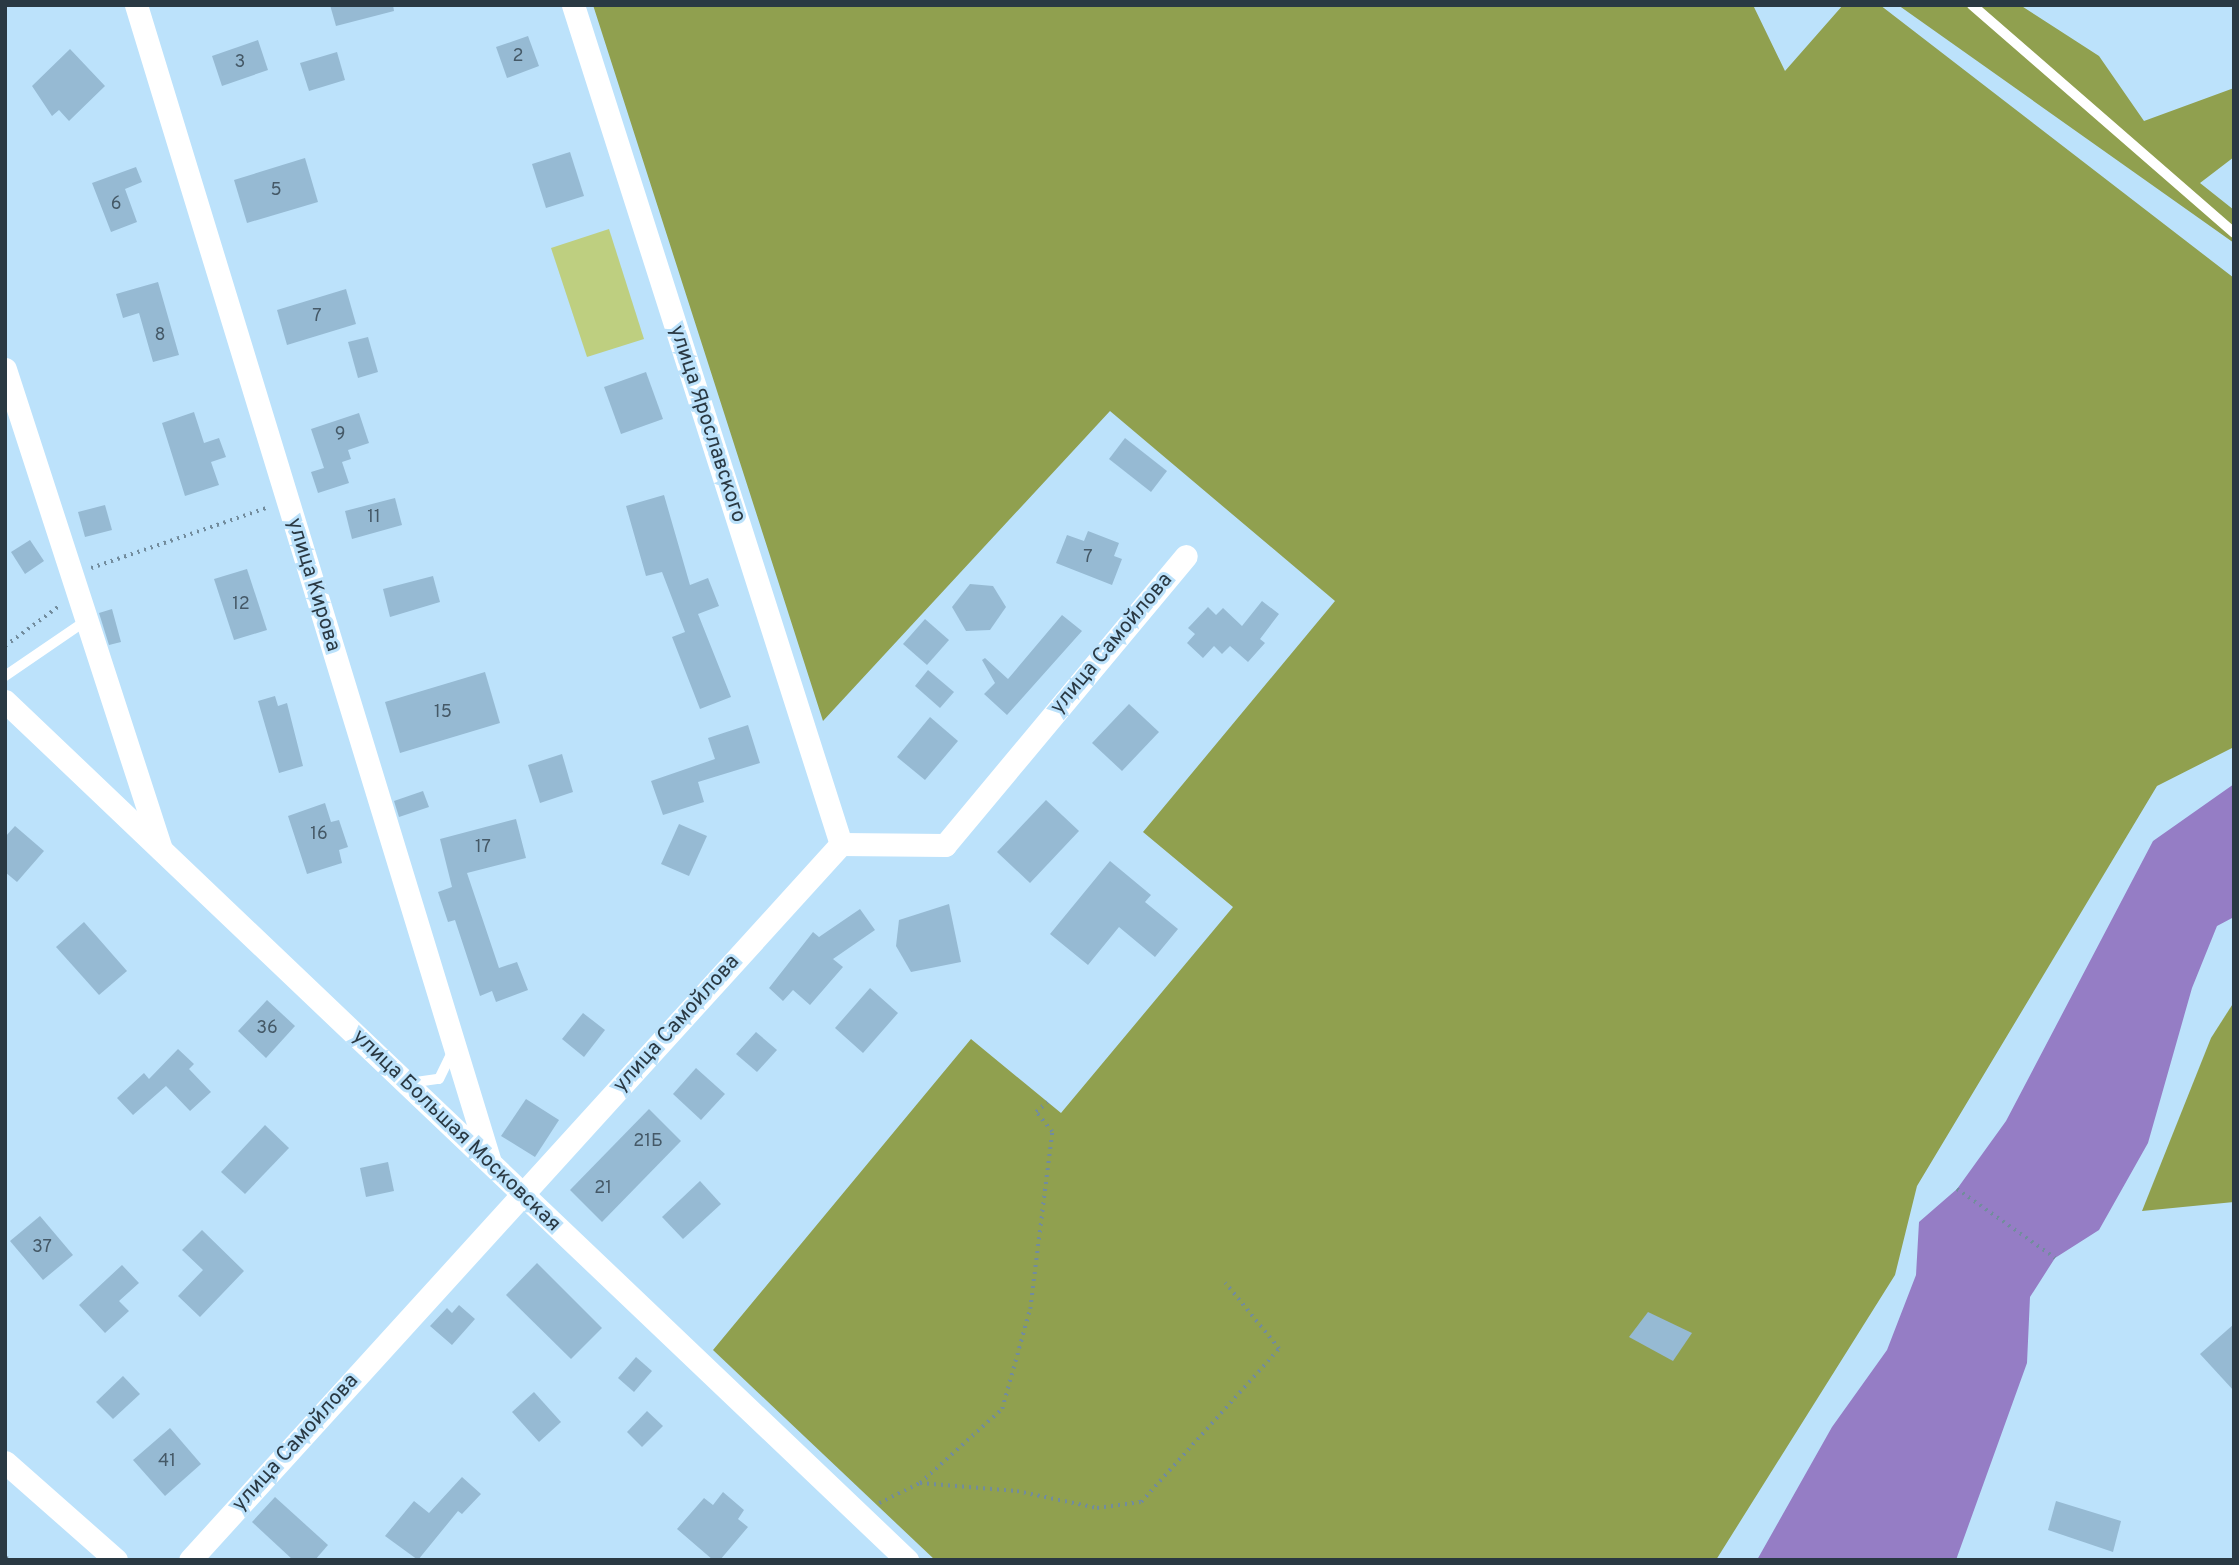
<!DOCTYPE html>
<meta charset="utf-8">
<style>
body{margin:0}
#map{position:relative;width:2239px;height:1565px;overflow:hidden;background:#bce2fb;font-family:Overpass,sans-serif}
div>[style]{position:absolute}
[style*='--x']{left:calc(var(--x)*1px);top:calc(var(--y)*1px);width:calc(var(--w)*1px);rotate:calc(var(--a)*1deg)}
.green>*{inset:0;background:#becf80}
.forest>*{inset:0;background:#90a04f}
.water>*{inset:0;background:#957dc5}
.building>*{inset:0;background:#96bad3}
.path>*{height:3.5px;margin-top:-1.75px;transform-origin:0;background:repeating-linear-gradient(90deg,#728c9d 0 2px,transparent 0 7px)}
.lane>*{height:10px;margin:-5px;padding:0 5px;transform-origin:5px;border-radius:5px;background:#fff}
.street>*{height:23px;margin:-11.5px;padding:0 11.5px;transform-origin:11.5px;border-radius:11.5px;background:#fff}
.rail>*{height:8px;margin-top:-4px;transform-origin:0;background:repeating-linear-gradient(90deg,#bce2fb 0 16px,#526775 0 32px);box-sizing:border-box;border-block:2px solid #526775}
span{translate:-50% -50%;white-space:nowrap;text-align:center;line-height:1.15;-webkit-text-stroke:6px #bce2fb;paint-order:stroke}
.number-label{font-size:18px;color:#455967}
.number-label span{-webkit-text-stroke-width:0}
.street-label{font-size:21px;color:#2a3943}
.frame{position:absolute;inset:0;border:7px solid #2a3943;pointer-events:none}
</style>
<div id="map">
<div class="green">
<div style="clip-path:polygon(609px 229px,644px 339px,587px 357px,551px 248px)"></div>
</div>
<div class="forest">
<div style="clip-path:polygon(593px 5px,1753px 5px,1785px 71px,1843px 5px,1880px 5px,2234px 278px,2234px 747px,2157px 786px,1917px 1186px,1895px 1275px,1716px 1560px,935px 1560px,713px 1350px,971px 1039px,1061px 1113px,1233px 907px,1143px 832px,1335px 601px,1110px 411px,823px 721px)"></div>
<div style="clip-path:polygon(1898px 5px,2020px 5px,2099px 56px,2144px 121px,2234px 88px,2234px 157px,2200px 183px,2234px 210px,2234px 243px)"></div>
<div style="clip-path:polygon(2234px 1002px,2234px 1202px,2142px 1211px,2211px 1038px)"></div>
</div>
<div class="water">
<div style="clip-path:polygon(2234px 784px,2234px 917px,2217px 926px,2192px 988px,2148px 1143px,2099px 1230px,2055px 1258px,2030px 1297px,2027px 1363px,1956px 1560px,1757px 1560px,1832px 1427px,1887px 1350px,1916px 1275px,1919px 1222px,1957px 1189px,2006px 1121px,2153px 841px)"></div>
</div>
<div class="building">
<div style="clip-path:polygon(330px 5px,393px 5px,394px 11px,336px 26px)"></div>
<div style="clip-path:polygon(528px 36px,539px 66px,507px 78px,496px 47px)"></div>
<div style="clip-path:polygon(258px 40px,268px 70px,222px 86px,212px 56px)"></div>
<div style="clip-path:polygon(70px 49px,105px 86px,69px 121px,59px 110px,52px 116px,32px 86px)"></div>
<div style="clip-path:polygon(337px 52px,345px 80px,309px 91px,300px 63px)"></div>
<div style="clip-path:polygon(570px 152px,584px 196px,546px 208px,532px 164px)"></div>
<div style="clip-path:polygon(305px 158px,318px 202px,247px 223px,234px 180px)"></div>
<div style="clip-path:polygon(136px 167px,142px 182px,125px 189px,137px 222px,111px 232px,92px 183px)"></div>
<div style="clip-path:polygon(158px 282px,179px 355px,153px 362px,139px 313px,123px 318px,116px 294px)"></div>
<div style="clip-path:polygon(346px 289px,356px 324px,287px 345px,277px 310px)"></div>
<div style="clip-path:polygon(368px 337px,378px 372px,358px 378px,348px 342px)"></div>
<div style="clip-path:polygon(646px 372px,663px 419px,621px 434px,604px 387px)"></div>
<div style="clip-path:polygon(194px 412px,204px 443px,219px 438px,226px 457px,211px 462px,219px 485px,185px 496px,162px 423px)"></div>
<div style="clip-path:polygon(359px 413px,369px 443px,348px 450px,351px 459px,342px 462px,349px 483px,318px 493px,311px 472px,324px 468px,311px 429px)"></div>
<div style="clip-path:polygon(1125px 438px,1167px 471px,1151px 492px,1109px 459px)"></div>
<div style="clip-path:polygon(664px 495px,690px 585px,708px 578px,719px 606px,698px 614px,731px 697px,700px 709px,672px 637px,685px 632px,662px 572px,646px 576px,626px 506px)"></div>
<div style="clip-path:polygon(395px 498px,402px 525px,352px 539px,345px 511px)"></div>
<div style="clip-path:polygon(105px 505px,112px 530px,85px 537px,78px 512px)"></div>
<div style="clip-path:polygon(1088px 531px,1119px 543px,1114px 556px,1122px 559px,1112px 585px,1056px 563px,1067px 535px,1084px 541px)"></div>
<div style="clip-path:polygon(30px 540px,44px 561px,25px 574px,11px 552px)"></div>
<div style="clip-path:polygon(247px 569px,267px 630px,234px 640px,214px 579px)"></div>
<div style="clip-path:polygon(433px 576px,440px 602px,390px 617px,383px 589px)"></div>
<div style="clip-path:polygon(970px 584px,993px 586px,1006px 607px,990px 630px,966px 631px,952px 607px)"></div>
<div style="clip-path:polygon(1262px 601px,1279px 614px,1260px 639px,1265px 643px,1248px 662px,1230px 646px,1222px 654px,1214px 646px,1203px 658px,1187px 643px,1195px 634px,1188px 628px,1208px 607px,1216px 615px,1223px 608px,1242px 626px)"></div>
<div style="clip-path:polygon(112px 609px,121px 642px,109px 645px,99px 613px)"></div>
<div style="clip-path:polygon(1062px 615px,1082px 631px,1007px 715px,984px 694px,995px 683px,982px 660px,985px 658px,1008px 679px)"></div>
<div style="clip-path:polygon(925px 619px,949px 640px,927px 665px,903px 644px)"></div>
<div style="clip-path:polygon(928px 670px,954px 692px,940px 708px,915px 686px)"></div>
<div style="clip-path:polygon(485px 672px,500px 723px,400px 753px,385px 702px)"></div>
<div style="clip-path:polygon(275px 696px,278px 706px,287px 703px,303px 766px,279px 773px,258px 701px)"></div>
<div style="clip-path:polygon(1129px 704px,1159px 732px,1122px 771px,1092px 743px)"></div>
<div style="clip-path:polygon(930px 717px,958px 741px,925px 780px,897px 757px)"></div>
<div style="clip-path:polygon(748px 725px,760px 763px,698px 782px,704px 802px,663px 815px,651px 781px,715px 759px,708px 738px)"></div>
<div style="clip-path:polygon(562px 754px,573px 792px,540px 803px,528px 765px)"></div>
<div style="clip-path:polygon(423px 791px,429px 807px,399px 817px,394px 801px)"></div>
<div style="clip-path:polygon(1046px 800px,1079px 831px,1030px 883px,997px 852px)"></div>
<div style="clip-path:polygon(325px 803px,331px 822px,339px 820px,348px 847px,339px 850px,342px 863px,307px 874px,288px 816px)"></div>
<div style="clip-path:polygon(516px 819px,526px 858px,467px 873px,499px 968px,517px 962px,528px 990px,496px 1002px,492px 991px,480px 996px,455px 920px,448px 922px,438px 892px,452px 887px,440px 839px)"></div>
<div style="clip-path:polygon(679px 824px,707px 836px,689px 876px,661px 864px)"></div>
<div style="clip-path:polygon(15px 826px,44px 851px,17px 882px,5px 872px,5px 837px)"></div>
<div style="clip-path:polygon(1110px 861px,1151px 895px,1145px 902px,1178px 929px,1155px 957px,1119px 927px,1088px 965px,1050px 934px)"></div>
<div style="clip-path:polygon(949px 904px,961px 962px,911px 972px,896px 946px,899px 920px)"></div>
<div style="clip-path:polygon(860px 909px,875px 930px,833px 959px,843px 967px,810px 1005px,793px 990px,783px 1001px,769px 988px,813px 932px,819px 937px)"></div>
<div style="clip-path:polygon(84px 922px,127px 971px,99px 995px,56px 947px)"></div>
<div style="clip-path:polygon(870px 988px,898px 1013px,863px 1053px,835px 1028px)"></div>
<div style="clip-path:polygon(267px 1000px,295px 1026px,266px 1058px,238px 1031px)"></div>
<div style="clip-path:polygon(583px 1013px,605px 1030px,584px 1057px,562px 1039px)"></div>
<div style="clip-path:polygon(756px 1032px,777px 1050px,757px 1072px,736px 1054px)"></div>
<div style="clip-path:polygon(178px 1049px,194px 1064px,189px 1069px,211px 1092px,190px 1111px,166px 1086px,133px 1115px,117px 1098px,144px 1073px,149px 1079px)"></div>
<div style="clip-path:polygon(696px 1068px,725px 1094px,701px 1120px,673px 1094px)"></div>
<div style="clip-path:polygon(526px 1099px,559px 1120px,535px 1157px,501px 1136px)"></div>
<div style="clip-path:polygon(649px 1109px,681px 1141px,602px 1222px,570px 1190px)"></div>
<div style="clip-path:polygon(265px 1125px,289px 1148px,245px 1194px,221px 1172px)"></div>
<div style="clip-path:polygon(388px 1162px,394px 1191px,366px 1197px,360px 1168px)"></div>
<div style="clip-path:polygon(700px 1181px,721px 1204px,683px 1239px,662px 1217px)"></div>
<div style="clip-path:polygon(40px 1216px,73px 1255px,43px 1280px,10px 1241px)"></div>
<div style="clip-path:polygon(202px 1230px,244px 1271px,200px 1317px,178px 1296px,203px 1270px,182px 1250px)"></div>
<div style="clip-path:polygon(537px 1263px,602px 1328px,571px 1359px,506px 1295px)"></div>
<div style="clip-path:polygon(122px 1265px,139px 1283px,119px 1301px,129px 1311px,105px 1333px,79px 1305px)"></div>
<div style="clip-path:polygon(459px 1305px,475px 1319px,452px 1345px,430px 1326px,447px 1308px,452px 1313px)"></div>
<div style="clip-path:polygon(1648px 1312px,1692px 1333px,1673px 1361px,1629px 1337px)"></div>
<div style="clip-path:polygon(2234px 1324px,2234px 1391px,2200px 1354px)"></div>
<div style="clip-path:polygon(636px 1357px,652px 1371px,634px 1392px,618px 1378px)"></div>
<div style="clip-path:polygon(123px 1376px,140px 1394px,113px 1419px,96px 1402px)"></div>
<div style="clip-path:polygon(534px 1392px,561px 1422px,539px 1442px,512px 1412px)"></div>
<div style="clip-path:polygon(647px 1411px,663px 1426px,642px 1447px,627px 1432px)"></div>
<div style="clip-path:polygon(170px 1428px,201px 1464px,165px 1496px,133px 1460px)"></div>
<div style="clip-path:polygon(462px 1477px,481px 1494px,462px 1514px,458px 1511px,418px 1560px,385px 1536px,414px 1501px,429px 1513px)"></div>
<div style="clip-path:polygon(723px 1492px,744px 1510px,738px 1519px,748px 1527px,720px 1560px,713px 1560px,677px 1529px,704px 1498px,713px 1505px)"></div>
<div style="clip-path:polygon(275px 1497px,328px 1545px,315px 1560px,293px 1560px,252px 1522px)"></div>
<div style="clip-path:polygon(2056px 1501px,2121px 1521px,2113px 1552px,2048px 1530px)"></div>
</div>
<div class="path">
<div style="--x:91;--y:568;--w:188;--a:-18.9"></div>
<div style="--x:5;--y:646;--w:67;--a:-36.5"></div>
<div style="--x:1957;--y:1189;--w:120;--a:35.1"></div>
<div style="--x:920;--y:1483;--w:110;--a:-42.1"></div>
<div style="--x:1002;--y:1409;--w:104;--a:-74.4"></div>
<div style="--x:1030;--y:1309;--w:178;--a:-82.9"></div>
<div style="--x:1052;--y:1132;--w:26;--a:-129"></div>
<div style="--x:1036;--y:1112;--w:15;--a:-42"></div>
<div style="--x:879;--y:1503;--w:46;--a:-26"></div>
<div style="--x:920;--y:1483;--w:97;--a:4.7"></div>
<div style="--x:1017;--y:1491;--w:82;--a:12"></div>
<div style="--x:1097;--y:1508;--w:44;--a:-7.8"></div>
<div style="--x:1141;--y:1502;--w:206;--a:-48"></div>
<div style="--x:1279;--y:1349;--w:85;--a:-129.3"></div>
</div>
<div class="lane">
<div style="--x:1972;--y:5;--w:347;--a:41"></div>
<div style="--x:5;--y:676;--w:99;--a:-34.3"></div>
<div style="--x:409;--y:1083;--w:30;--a:-8"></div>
<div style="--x:439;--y:1079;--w:30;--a:-64"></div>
</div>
<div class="street">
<div style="--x:136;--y:5;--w:1210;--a:72.99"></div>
<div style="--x:573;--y:5;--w:881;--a:72.29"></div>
<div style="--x:5;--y:369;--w:505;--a:72"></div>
<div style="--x:5;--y:701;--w:1246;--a:43.6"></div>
<div style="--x:5;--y:1462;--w:148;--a:41.4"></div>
<div style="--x:190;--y:1560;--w:968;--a:-47.72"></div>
<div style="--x:841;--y:844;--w:104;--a:0.6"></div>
<div style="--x:945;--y:845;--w:376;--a:-50.2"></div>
</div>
<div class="rail">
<div style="--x:5;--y:1559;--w:1;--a:45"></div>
</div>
<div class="number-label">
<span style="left:518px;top:57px">2</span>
<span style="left:240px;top:63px">3</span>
<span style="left:276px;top:191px">5</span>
<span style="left:116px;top:205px">6</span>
<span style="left:317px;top:317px">7</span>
<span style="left:160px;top:336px">8</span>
<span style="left:340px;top:435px">9</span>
<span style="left:374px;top:518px">11</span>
<span style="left:1088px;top:558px">7</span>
<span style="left:241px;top:605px">12</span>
<span style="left:443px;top:713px">15</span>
<span style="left:319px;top:835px">16</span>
<span style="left:483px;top:848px">17</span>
<span style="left:267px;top:1029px">36</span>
<span style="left:648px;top:1142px">21Б</span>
<span style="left:603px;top:1189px">21</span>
<span style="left:42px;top:1248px">37</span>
<span style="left:167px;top:1462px">41</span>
</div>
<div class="street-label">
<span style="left:707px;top:424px;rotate:72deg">улица Ярославского</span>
<span style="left:313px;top:585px;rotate:73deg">улица Кирова</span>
<span style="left:1112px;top:644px;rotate:-50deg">улица Самойлова</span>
<span style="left:677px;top:1024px;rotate:-48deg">улица Самойлова</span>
<span style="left:456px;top:1131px;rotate:44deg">улица Большая Московская</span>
<span style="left:296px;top:1443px;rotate:-48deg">улица Самойлова</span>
</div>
<div class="frame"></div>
</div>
